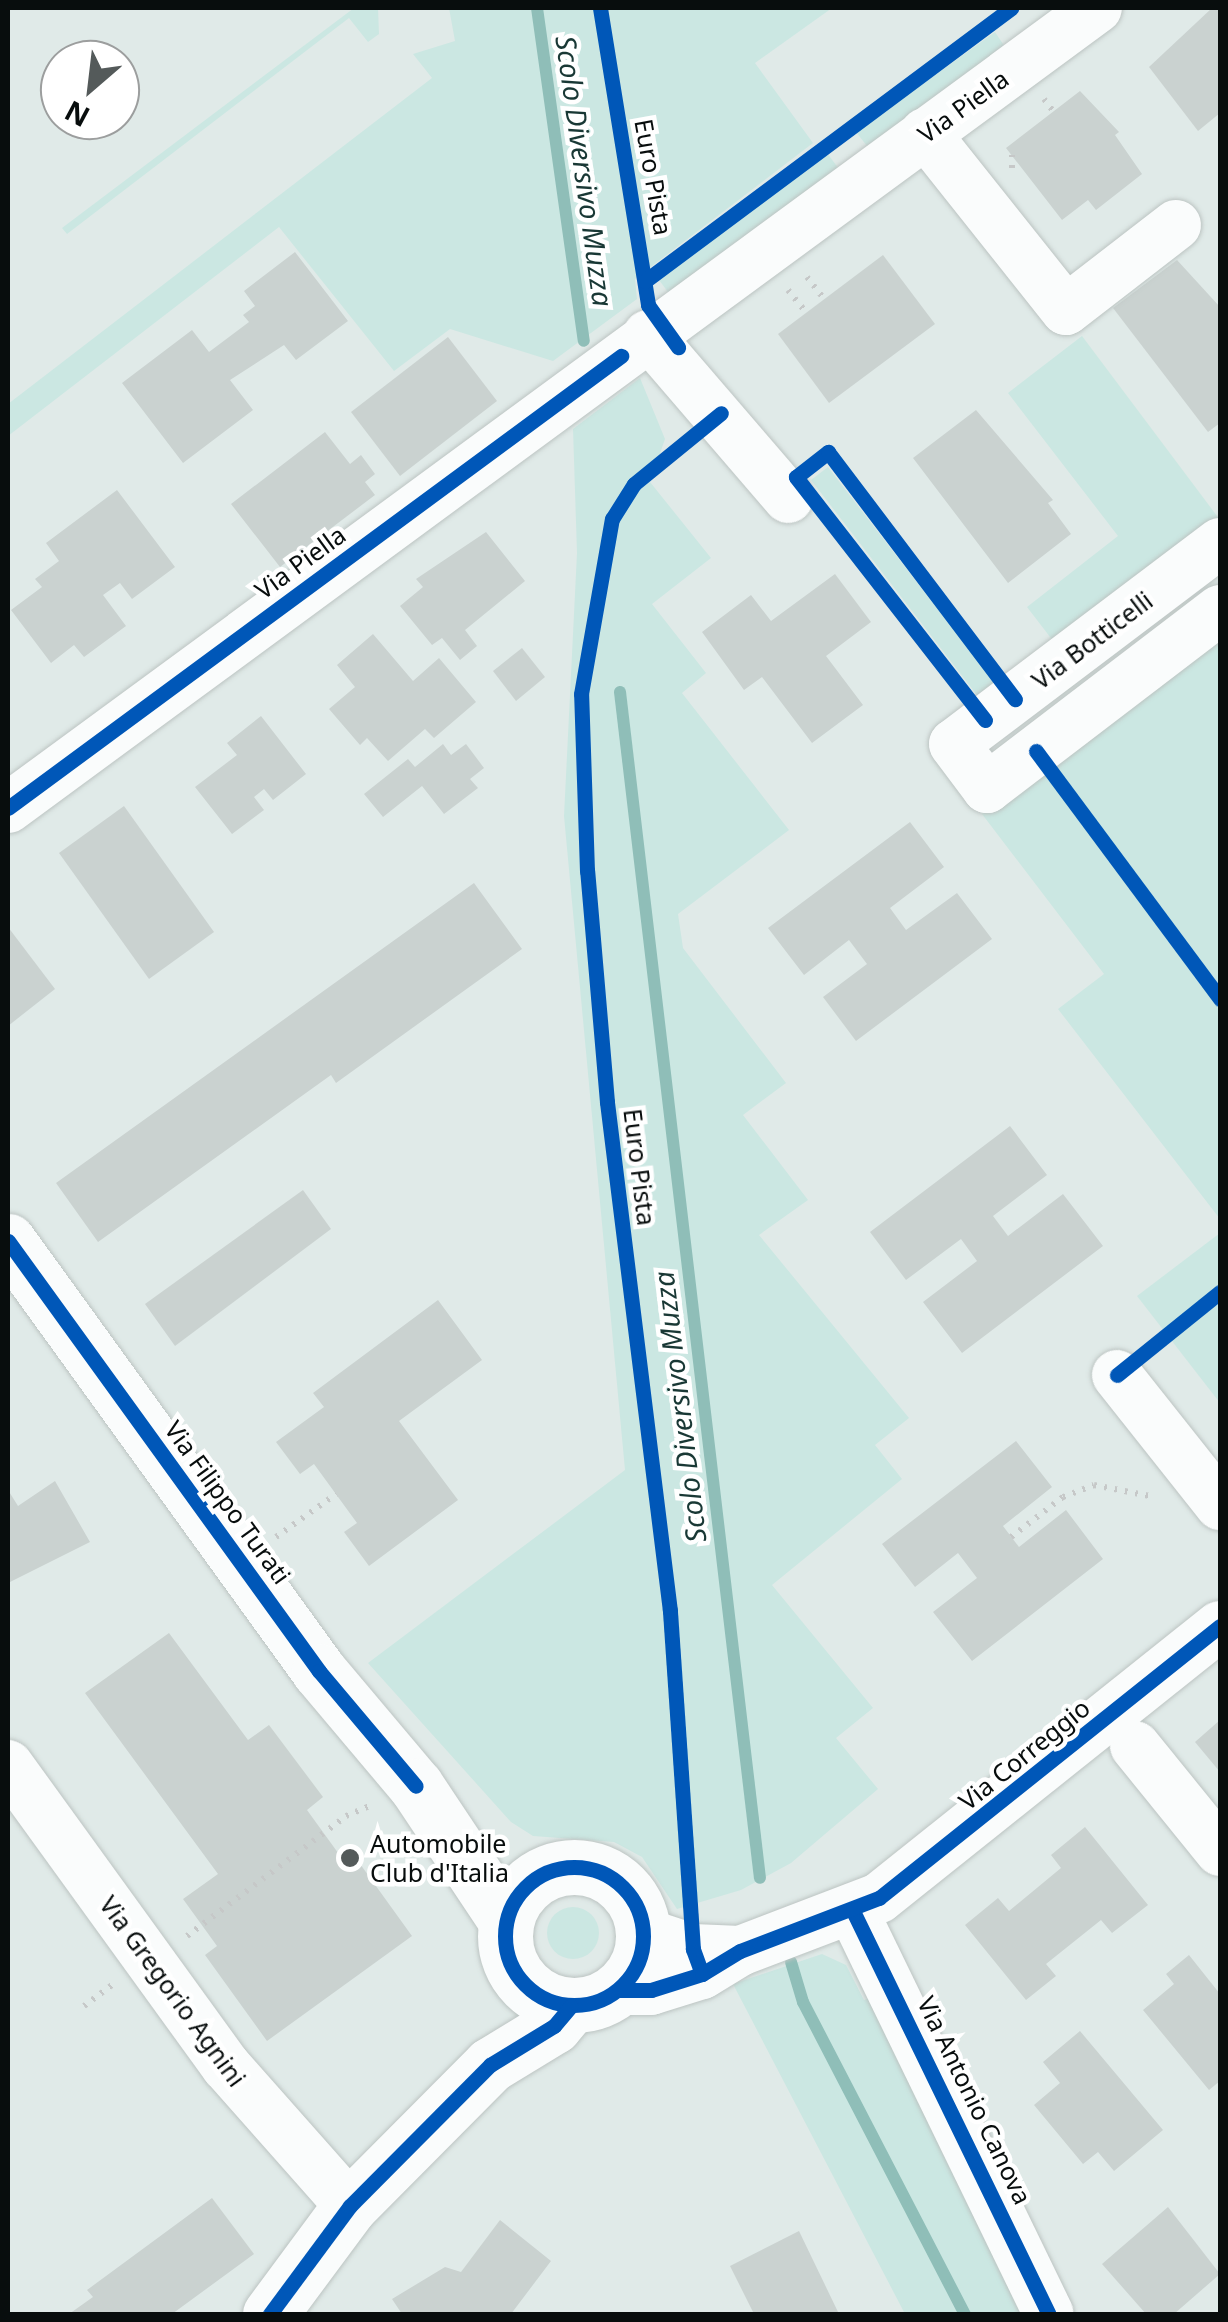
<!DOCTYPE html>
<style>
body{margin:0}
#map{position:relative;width:1228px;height:2322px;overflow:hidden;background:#e0eae8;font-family:"Noto Sans",sans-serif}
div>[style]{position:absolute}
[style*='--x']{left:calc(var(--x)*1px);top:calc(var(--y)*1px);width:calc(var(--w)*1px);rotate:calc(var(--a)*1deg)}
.green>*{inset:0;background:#cbe7e2}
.round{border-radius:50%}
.stream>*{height:12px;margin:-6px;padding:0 6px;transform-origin:6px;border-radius:6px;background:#8fbeb8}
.building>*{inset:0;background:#cad2d0}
.path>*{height:6px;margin-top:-3px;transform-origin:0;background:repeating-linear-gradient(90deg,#c6c8c8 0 2.5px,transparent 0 10.5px)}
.roads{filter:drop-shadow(0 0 2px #bcc4c2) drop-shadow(0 0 2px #bcc4c2)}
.minor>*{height:50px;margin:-25px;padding:0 25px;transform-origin:25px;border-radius:25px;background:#fafcfc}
.major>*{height:55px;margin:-27.5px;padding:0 27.5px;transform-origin:27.5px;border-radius:27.5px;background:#fafcfc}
.major>.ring{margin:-27.5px;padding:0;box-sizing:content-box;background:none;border:55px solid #fafcfc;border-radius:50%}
.cycleway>*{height:15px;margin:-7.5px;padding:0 7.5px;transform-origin:7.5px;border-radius:7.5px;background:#0057b8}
.cycleway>.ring{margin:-7.5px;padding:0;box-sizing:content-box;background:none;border:15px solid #0057b8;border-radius:50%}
.dots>*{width:28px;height:28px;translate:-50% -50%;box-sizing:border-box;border:5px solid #fff;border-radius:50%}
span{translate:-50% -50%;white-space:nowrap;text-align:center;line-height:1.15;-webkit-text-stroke:9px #fff;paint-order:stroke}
.street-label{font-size:25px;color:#080d0d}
.poi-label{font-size:25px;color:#080d0d}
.left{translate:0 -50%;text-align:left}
.water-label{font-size:28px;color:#193835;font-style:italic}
.frame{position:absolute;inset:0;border:10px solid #080d0d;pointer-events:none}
.north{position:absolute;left:40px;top:40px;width:100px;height:100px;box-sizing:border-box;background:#fff;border:2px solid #9c9e9e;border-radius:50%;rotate:208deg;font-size:28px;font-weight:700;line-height:40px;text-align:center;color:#080d0d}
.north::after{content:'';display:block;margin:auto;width:35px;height:45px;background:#545a5a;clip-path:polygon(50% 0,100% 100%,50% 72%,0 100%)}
</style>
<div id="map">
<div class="green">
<div style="clip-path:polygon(354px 8px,378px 8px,379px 34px,368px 42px,349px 18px,67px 234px,62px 228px)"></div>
<div style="clip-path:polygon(449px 8px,832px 8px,755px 63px,813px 143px,635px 279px,637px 299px,553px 361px,450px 329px,394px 371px,279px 227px,8px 436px,8px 404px,432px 78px,413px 54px,455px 41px)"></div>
<div style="clip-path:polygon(995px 32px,1005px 47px,867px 146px,856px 132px)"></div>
<div style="clip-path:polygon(827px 153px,839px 169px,671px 296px,659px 280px)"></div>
<div style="clip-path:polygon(1082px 336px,1220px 520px,1057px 646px,1027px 607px,1118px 536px,1008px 393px)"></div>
<div style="clip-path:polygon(640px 378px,665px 439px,650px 482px,711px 558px,652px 604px,706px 673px,682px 693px,789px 830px,678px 914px,683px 948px,786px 1083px,743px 1115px,808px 1200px,759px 1235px,909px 1418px,875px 1445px,902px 1479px,772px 1585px,873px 1708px,836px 1738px,878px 1789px,791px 1863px,741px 1890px,677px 1909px,642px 1857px,614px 1842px,533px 1836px,511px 1822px,368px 1663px,625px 1470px,564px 816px,577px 553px,573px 429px)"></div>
<div style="clip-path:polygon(828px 467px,1000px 690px,983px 703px,811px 480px)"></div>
<div style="clip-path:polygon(1220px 632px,1220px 1219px,1058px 1009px,1104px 974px,982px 814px)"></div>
<div style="clip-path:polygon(1220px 1233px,1220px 1403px,1137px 1296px)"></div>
<div class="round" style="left:547px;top:1907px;width:52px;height:52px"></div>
<div style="clip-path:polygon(822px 1954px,846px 1965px,864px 2000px,874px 1996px,1034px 2314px,905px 2314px,733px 1984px)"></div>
</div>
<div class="stream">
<div style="--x:537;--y:8;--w:336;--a:82"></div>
<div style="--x:620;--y:692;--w:1194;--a:83.27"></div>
<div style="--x:791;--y:1962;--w:42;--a:73.3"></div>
<div style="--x:803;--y:2002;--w:352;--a:62.6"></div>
</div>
<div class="building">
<div style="clip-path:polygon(1212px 8px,1220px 8px,1220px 113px,1198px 131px,1149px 67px)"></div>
<div style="clip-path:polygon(1080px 91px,1119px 132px,1115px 135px,1142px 174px,1096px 210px,1088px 200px,1062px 220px,1006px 148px)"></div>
<div style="clip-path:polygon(295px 252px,348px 321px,296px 360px,284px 345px,230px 380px,253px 410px,183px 463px,122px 383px,192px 330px,209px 352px,249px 322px,243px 315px,255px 306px,244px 291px)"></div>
<div style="clip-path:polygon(883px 255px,935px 324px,829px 403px,778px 334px)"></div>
<div style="clip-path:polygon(1177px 260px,1220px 307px,1220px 423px,1208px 432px,1113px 308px)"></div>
<div style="clip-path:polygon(448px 337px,497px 401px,400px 476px,351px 412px)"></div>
<div style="clip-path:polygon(976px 410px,1053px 500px,1048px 503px,1071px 534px,1008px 583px,913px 458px)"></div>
<div style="clip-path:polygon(325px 432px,350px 464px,361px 455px,375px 474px,365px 482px,375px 495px,280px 567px,231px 504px)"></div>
<div style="clip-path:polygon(117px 490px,175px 567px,132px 599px,120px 583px,103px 595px,126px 626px,84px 657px,74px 645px,51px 663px,11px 610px,42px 587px,35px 579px,59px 561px,46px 543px)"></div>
<div style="clip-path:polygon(486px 532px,525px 581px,465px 630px,477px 646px,460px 660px,442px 638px,432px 645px,400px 606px,423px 587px,416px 579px)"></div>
<div style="clip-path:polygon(835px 574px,871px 622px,826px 656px,863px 705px,812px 743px,762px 677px,744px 690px,702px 632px,751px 595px,771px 621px)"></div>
<div style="clip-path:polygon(373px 634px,413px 681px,439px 658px,476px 702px,434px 738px,425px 729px,388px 761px,367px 738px,360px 745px,329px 709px,355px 687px,337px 665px)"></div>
<div style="clip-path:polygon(522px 648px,545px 677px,516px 701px,493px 671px)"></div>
<div style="clip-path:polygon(261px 716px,306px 774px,273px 800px,264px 789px,254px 797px,264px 810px,232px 834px,195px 787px,237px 755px,227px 743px)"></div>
<div style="clip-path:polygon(443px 744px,451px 755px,466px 744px,484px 768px,470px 779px,478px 788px,444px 814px,422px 786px,383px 817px,364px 794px,408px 759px,415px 767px)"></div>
<div style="clip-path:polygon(124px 806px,214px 932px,149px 979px,59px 853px)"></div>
<div style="clip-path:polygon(910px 822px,944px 867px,890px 908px,906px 930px,957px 893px,992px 939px,856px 1041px,823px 997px,867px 964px,849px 940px,804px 975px,768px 928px)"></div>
<div style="clip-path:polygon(474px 883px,522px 949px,336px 1083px,331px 1075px,98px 1242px,56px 1183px)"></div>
<div style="clip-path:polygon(8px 927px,55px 989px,8px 1026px)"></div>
<div style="clip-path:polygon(1010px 1126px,1047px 1175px,993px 1216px,1008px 1236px,1063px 1194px,1103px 1246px,962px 1353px,923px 1302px,977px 1261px,961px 1239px,906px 1280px,870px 1232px)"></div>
<div style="clip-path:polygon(303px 1190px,331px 1229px,175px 1346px,145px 1304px)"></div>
<div style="clip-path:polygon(438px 1300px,482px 1360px,399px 1421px,458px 1500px,369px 1566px,344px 1532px,357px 1523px,314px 1464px,300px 1474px,276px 1442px,324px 1407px,313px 1393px)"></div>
<div style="clip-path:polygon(1016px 1441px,1052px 1487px,1003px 1526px,1019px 1547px,1066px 1510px,1103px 1559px,972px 1661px,933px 1612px,977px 1578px,958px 1553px,915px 1587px,882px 1544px)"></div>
<div style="clip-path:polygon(55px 1481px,90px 1542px,8px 1583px,8px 1490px,18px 1506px)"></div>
<div style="clip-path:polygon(169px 1633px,248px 1740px,269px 1725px,323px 1797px,307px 1810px,341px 1857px,350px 1850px,412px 1936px,267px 2041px,205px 1955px,217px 1946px,183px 1899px,218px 1874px,85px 1693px)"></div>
<div style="clip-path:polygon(1220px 1720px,1220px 1772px,1195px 1742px)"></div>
<div style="clip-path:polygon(1085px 1827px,1148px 1905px,1112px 1933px,1101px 1920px,1046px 1964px,1056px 1976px,1026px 2000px,965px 1925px,998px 1898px,1009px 1911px,1061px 1868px,1051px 1855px)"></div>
<div style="clip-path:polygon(1189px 1955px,1220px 1994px,1220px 2081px,1209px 2090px,1143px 2010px,1174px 1984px,1166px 1974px)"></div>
<div style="clip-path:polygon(1080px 2031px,1163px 2130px,1114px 2171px,1098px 2152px,1083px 2164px,1034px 2105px,1060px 2083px,1043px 2062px)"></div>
<div style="clip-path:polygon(212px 2198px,254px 2254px,172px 2314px,69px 2314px,93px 2297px,87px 2290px)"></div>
<div style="clip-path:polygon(1168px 2207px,1220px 2274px,1174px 2314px,1146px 2314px,1102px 2264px)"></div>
<div style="clip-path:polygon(500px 2220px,551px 2261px,511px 2314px,402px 2314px,392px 2299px,445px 2267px,461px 2272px)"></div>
<div style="clip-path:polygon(799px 2231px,839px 2314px,754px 2314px,730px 2266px)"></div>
</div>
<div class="path">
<div style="--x:1044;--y:99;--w:15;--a:53"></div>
<div style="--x:1012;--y:168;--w:13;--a:-90"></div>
<div style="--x:807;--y:277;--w:28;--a:52"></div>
<div style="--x:788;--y:290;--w:28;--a:51"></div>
<div style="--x:1063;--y:787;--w:264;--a:53.5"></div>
<div style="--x:1151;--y:1348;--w:89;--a:-39.1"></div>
<div style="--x:276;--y:1537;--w:74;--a:-35.6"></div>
<div style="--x:1011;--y:1537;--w:66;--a:-37.6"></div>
<div style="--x:1063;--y:1497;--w:33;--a:-21"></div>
<div style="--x:1094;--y:1485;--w:62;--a:11.1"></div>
<div style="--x:187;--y:1936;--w:199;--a:-37"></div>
<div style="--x:346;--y:1816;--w:28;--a:-23"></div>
<div style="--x:84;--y:2006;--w:39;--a:-37"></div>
</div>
<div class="roads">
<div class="minor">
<div style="--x:925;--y:133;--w:226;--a:51.5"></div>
<div style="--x:1066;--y:310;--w:139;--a:-37.7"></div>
<div style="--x:648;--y:335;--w:215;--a:49.3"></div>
<div style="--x:1220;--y:543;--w:333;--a:142.9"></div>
<div style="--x:954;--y:744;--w:55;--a:53.1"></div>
<div style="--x:987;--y:788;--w:293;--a:-37.4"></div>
<div style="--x:8;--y:808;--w:1351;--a:-36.3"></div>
<div style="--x:1117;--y:1375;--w:166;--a:51.6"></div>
<div style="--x:1135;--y:1746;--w:135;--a:51"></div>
<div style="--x:8;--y:1765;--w:372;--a:54.1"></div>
<div style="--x:226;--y:2066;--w:187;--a:48.5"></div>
<div style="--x:852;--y:1909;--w:450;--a:64.1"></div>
<div style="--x:644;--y:1933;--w:52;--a:18.1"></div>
<div style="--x:693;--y:1949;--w:47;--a:2.4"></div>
<div style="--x:619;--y:1990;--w:32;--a:0"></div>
<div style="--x:651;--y:1990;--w:53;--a:-17.4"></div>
<div style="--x:702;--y:1974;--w:44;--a:-31.2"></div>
<div style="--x:740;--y:1951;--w:149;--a:-20.9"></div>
<div style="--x:879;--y:1898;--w:436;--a:-38.6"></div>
</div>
<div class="major">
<div style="--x:8;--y:1241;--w:531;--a:54.12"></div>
<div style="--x:319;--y:1671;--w:150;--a:49.9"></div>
<div style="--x:416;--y:1786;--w:162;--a:56.3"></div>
<div class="ring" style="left:505px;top:1867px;width:83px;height:83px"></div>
<div style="--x:270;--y:2314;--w:134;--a:-53.5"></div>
<div style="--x:350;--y:2206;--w:199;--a:-45.2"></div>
<div style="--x:490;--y:2065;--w:75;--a:-31.4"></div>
<div style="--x:554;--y:2026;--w:26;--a:-50"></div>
</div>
</div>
<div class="cycleway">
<div style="--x:600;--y:8;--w:301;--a:80.8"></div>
<div style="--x:648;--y:305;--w:52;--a:54.5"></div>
<div style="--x:645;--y:281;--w:457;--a:-36.7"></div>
<div style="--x:985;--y:720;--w:308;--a:-127.9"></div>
<div style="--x:796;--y:477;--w:41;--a:-38"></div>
<div style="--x:828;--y:452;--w:310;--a:52.9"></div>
<div style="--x:1036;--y:751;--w:309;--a:53.4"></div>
<div style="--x:8;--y:808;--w:762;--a:-36.4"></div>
<div style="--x:8;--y:1241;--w:531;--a:54.12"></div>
<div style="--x:319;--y:1671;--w:150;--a:49.9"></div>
<div style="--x:1117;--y:1375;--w:132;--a:-38.9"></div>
<div class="ring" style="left:505px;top:1867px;width:123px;height:123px"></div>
<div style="--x:852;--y:1909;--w:450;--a:64.1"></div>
<div style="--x:702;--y:1974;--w:27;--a:-110"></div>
<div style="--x:693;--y:1949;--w:339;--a:-93.9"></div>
<div style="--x:670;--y:1611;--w:513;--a:-97.06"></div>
<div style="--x:607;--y:1102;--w:232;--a:-94.9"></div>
<div style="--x:587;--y:871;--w:177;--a:-91.9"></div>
<div style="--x:581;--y:694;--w:178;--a:-80"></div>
<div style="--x:612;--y:519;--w:41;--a:-57.8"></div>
<div style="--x:634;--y:484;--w:112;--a:-39.2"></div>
<div style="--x:619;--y:1990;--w:32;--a:0"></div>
<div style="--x:651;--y:1990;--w:53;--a:-17.4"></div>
<div style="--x:702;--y:1974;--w:44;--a:-31.2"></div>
<div style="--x:740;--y:1951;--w:149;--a:-20.9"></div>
<div style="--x:879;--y:1898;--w:436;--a:-38.6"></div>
<div style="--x:270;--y:2314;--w:134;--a:-53.5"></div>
<div style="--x:350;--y:2206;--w:199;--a:-45.2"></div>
<div style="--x:490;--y:2065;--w:75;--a:-31.4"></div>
<div style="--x:554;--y:2026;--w:26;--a:-50"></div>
</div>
<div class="dots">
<div style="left:350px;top:1858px;background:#545a5a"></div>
</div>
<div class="street-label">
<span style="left:963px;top:106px;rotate:-36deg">Via Piella</span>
<span style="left:654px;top:177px;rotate:80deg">Euro Pista</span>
<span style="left:300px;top:562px;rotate:-36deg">Via Piella</span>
<span style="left:1092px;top:640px;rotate:-37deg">Via Botticelli</span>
<span style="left:640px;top:1167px;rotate:83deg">Euro Pista</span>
<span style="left:228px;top:1502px;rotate:54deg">Via Filippo Turati</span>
<span style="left:1024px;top:1754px;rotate:-39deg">Via Correggio</span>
<span style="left:173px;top:1991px;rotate:54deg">Via Gregorio Agnini</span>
<span style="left:975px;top:2100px;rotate:64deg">Via Antonio Canova</span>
</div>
<div class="poi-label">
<span class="left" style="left:370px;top:1858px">Automobile<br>Club d'Italia</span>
</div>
<div class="water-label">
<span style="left:585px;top:171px;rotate:82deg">Scolo Diversivo Muzza</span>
<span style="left:679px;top:1407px;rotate:-97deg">Scolo Diversivo Muzza</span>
</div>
<div class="frame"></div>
<div class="north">N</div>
</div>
